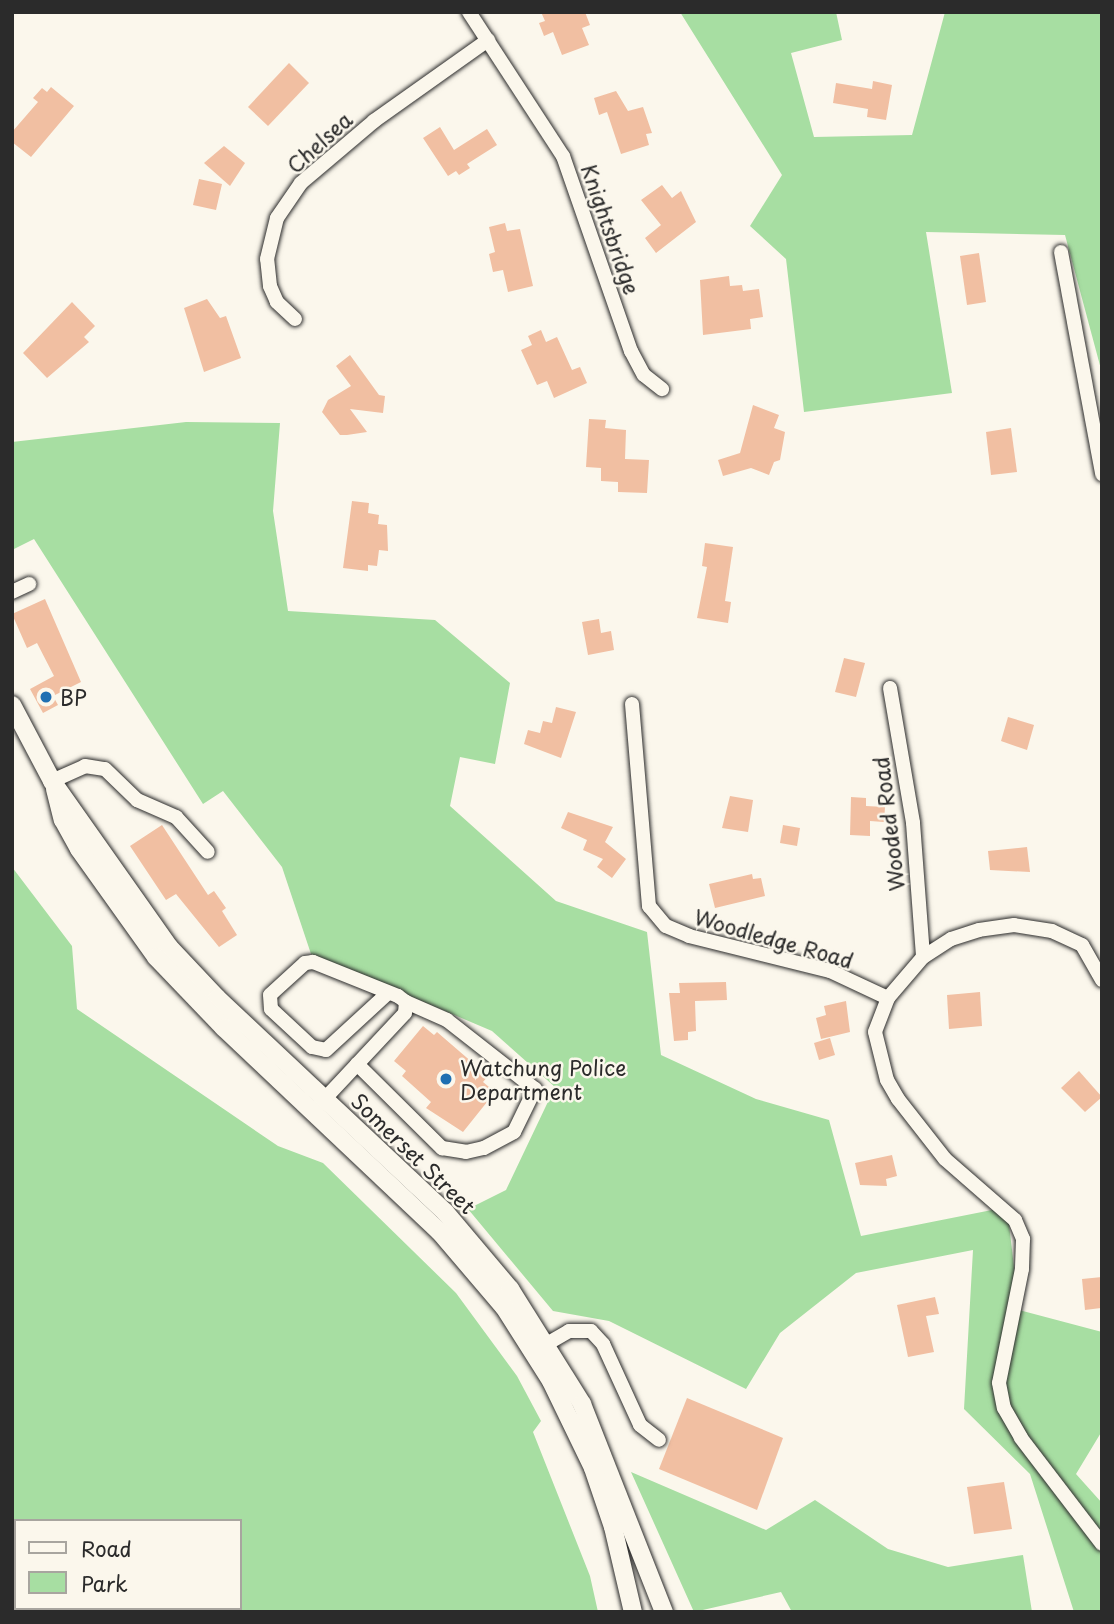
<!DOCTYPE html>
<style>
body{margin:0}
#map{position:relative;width:1114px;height:1624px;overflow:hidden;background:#fbf7ec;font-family:"Playpen Sans",sans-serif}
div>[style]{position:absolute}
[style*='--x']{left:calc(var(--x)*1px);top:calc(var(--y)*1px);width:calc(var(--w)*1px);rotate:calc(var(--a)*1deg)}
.green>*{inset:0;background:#a7dea2}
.building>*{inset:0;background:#f1bfa2}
.roads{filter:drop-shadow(0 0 2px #2b2b2b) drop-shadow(0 0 2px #2b2b2b)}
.minor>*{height:14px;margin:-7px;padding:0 7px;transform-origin:7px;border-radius:7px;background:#fbf7ec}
.major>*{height:18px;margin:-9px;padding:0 9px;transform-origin:9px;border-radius:9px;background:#fbf7ec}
.dots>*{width:19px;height:19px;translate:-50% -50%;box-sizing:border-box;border:4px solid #fbf7ec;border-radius:50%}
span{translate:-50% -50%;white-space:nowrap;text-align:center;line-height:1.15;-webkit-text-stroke:5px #fbf7ec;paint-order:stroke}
.street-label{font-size:21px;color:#2b2b2b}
.poi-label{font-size:21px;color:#2b2b2b}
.left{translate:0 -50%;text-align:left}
.frame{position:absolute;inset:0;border:14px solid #2b2b2b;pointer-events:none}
.legend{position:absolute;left:14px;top:1519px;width:228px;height:91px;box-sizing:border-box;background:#fbf7ec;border:2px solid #a8a59f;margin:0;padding:9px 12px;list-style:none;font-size:21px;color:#2b2b2b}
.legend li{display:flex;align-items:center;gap:14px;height:35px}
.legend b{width:35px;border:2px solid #a8a59f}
</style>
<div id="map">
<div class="green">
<div style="clip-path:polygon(680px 12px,836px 12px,842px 40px,791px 53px,814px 137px,912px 135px,945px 12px,1102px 12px,1102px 373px,1065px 235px,926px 232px,952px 393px,804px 412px,786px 259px,750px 226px,782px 175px)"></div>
<div style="clip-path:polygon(186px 422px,280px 423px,273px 511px,288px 611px,435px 620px,510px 683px,495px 764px,460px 757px,450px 806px,556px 901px,647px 932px,661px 1055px,756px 1099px,829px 1120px,861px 1236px,1007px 1207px,1019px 1310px,1102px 1332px,1102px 1431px,1076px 1474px,1102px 1503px,1102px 1612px,1074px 1612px,1030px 1474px,964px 1409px,973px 1250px,856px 1273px,780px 1333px,746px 1389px,609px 1321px,553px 1311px,468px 1209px,506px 1190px,555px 1087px,492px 1031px,311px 954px,282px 867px,223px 791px,203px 804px,34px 539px,12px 550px,12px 442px)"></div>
<div style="clip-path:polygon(evenodd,12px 867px,72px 946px,77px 1009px,278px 1146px,323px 1163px,456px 1293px,517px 1376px,541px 1421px,533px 1432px,590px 1576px,598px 1612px,12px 1612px,12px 867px,16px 1521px,240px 1521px,240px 1608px,16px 1608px,16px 1521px)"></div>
<div style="clip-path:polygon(631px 1472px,766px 1530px,815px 1500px,888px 1549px,948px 1567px,1023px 1555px,1032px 1612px,792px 1612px,781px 1592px,694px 1612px)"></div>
</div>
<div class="building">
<div style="clip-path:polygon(541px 12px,585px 12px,590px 25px,582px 28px,589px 45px,562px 55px,553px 32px,544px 36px,539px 23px,545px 21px)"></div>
<div style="clip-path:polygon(289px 63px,309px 83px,268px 126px,248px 107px)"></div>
<div style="clip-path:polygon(873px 81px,892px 85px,886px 120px,867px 117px,868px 109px,833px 103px,836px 83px,872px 89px)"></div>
<div style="clip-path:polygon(51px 87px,74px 106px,31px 157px,12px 142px,12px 132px,38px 102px,33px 98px,42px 88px,47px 92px)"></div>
<div style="clip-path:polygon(616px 91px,628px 111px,643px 107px,652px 133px,646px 134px,649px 145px,621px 154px,607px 112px,599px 115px,594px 98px)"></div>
<div style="clip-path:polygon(440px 127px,454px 150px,487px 129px,497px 145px,467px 164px,470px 168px,459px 175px,456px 171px,448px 176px,423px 138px)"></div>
<div style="clip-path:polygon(224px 146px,245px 163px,230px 186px,204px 163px)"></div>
<div style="clip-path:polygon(199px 179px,222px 184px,216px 210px,193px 205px)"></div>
<div style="clip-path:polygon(662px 185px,672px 198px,681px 191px,696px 222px,656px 253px,645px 238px,661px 225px,641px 200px)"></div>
<div style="clip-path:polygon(505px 223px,507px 231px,520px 229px,533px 286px,508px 292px,503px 270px,493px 272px,489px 254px,495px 252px,489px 227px)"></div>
<div style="clip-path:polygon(979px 253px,986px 302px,967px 305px,960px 256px)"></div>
<div style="clip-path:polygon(729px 276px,730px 286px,742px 285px,743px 291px,759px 289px,763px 317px,750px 319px,751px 329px,703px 335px,700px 280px)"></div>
<div style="clip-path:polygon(207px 299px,220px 318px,226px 316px,241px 358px,204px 372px,184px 308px)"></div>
<div style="clip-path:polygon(72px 302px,95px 326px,84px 337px,89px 342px,47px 378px,23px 353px)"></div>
<div style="clip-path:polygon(541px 330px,546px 342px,557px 337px,572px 370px,580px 367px,587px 383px,554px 398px,547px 381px,537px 385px,521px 350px,532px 345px,528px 336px)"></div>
<div style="clip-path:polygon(350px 355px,379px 395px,385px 396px,383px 413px,350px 409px,367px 432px,347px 435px,340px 435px,322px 412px,328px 400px,351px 386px,336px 366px)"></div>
<div style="clip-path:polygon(753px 405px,779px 415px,774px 428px,785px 432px,780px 460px,774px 462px,769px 475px,751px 468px,723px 476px,718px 460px,740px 453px)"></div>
<div style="clip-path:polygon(589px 419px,606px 420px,605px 428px,626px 430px,625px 459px,649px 460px,647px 493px,618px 492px,618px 482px,601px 481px,601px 468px,586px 467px)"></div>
<div style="clip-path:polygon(1011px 428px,1017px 472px,991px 475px,986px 432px)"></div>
<div style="clip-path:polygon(352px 501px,369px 503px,368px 513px,379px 515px,378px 524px,387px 525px,388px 551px,379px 550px,377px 566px,368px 565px,368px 571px,343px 568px)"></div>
<div style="clip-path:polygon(705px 543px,733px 547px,725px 601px,731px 602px,728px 623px,697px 618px,707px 567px,702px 566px)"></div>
<div style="clip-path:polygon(45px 599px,81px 682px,53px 696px,58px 705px,43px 713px,30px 689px,54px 676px,37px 643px,27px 648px,12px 614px)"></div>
<div style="clip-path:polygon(599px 619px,601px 633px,611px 631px,614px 650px,588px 655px,582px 622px)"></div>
<div style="clip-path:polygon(844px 658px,865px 663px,856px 697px,835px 692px)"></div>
<div style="clip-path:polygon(556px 707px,576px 712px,561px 758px,524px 744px,528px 730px,540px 733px,543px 721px,552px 723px)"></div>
<div style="clip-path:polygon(1008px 717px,1034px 725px,1027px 750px,1001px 741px)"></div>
<div style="clip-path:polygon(730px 796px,753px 800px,748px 832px,722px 828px)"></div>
<div style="clip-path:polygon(851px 797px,866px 798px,866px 806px,885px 807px,884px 822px,870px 821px,870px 836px,850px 835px)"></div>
<div style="clip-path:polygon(568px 812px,613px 827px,605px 842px,626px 859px,612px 878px,597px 867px,603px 859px,583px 850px,587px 840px,561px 828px)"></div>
<div style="clip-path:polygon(162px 825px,208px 895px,214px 891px,226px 908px,222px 911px,237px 935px,219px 947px,176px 894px,166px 900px,130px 846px)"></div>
<div style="clip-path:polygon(783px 825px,800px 828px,797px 846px,780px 843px)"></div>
<div style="clip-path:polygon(1027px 847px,1030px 872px,990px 870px,988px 851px)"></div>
<div style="clip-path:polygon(752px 874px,753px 879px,761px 878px,765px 896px,715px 908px,709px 884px)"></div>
<div style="clip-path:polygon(726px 982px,727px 1000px,695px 1001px,696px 1031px,688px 1032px,688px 1040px,674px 1041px,669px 993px,680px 993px,679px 983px)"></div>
<div style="clip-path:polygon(980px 992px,982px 1026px,949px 1029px,947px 995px)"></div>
<div style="clip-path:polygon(846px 1001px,850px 1032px,821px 1039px,816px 1018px,826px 1015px,824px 1006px)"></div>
<div style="clip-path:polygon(423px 1026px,434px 1035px,437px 1032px,488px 1076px,483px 1082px,495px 1092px,463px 1132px,426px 1108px,431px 1102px,402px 1076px,406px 1071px,394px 1061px)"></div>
<div style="clip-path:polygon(830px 1038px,835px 1055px,819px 1060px,814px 1043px)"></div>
<div style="clip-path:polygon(1079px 1071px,1102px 1097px,1085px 1112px,1061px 1088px)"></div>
<div style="clip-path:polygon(892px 1155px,897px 1176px,886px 1179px,887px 1186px,860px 1185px,855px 1163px)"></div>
<div style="clip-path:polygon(1102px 1277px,1101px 1308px,1085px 1310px,1082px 1279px)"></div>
<div style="clip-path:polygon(935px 1297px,939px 1314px,926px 1316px,934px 1352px,908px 1357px,897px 1305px)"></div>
<div style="clip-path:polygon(687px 1398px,783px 1438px,757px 1510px,659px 1469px)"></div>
<div style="clip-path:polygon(1004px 1482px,1012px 1529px,974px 1534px,967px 1487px)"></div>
</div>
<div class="roads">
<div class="minor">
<div style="--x:469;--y:12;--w:172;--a:56.9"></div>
<div style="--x:563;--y:156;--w:207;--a:70.8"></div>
<div style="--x:631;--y:351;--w:27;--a:62"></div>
<div style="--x:644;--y:375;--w:23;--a:38"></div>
<div style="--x:1061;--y:252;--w:226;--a:79.5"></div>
<div style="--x:295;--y:319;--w:25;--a:-137"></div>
<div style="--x:277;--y:302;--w:17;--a:-114"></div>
<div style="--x:270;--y:286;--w:27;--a:-96"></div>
<div style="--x:267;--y:259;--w:42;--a:-76.3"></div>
<div style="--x:277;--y:218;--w:42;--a:-55.6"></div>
<div style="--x:301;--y:183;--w:96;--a:-40.3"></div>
<div style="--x:374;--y:121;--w:140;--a:-35.4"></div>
<div style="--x:12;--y:592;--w:19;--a:-25"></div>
<div style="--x:890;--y:688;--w:137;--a:80.3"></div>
<div style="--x:913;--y:823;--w:134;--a:85.7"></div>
<div style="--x:632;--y:704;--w:203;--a:85.2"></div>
<div style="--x:649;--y:906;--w:26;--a:50"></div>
<div style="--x:666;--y:926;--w:25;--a:23"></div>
<div style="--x:689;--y:936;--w:145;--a:13.9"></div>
<div style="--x:830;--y:971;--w:64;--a:25"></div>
<div style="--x:52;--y:781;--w:36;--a:-24"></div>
<div style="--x:85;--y:766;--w:20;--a:9"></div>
<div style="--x:105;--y:769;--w:45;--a:44.1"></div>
<div style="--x:137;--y:800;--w:43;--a:23.6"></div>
<div style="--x:176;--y:817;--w:47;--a:47.6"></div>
<div style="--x:1102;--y:980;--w:40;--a:-119.7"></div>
<div style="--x:1082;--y:945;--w:33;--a:-155"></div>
<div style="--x:1052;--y:931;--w:38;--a:-171"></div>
<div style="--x:1014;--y:925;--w:35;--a:172"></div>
<div style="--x:979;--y:930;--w:29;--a:162"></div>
<div style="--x:951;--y:939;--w:33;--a:147"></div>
<div style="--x:923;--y:957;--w:54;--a:130.5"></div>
<div style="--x:888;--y:998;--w:36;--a:111"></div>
<div style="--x:875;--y:1032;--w:49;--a:76"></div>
<div style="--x:887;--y:1080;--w:22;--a:60"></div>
<div style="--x:898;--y:1099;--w:76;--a:51.9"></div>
<div style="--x:945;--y:1159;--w:93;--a:41.1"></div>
<div style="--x:1015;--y:1220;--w:21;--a:67"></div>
<div style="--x:1023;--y:1239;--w:30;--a:92"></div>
<div style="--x:1022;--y:1269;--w:116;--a:101.4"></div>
<div style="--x:999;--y:1383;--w:25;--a:79"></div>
<div style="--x:1004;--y:1408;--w:34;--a:60"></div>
<div style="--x:1021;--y:1438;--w:133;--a:52.6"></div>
<div style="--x:357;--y:1064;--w:120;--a:44.7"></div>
<div style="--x:442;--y:1148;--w:24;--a:9"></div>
<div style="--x:466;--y:1152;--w:18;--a:-13"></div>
<div style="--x:484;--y:1148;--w:34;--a:-28"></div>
<div style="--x:514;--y:1132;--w:48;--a:-64"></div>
<div style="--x:535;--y:1089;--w:112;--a:-141.9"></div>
<div style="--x:447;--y:1020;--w:45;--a:-156.3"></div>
<div style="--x:318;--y:1106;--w:127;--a:-46.9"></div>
<div style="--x:405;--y:1013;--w:11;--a:-85"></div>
<div style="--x:406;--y:1002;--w:10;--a:-143"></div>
<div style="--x:398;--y:996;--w:92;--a:-158.2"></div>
<div style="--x:313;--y:962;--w:8;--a:173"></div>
<div style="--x:305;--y:963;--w:47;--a:137.6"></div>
<div style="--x:270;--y:995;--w:14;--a:86"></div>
<div style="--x:271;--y:1009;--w:56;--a:42.8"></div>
<div style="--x:312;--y:1047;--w:14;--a:12"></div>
<div style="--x:326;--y:1050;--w:84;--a:-42.6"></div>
<div style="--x:538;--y:1349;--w:36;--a:-30"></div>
<div style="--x:569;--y:1331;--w:22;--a:0"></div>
<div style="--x:591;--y:1331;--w:18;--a:47"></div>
<div style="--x:603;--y:1344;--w:89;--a:65.4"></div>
<div style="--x:640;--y:1425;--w:24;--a:38"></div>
</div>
<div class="major">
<div style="--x:12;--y:705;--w:86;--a:62.2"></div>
<div style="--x:52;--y:781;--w:203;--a:54.8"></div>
<div style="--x:169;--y:947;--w:70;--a:46.7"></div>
<div style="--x:217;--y:998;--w:313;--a:43.2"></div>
<div style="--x:445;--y:1212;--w:101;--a:49.8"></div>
<div style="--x:510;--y:1289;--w:136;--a:57.9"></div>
<div style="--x:582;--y:1404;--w:224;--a:68.5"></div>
<div style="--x:55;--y:789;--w:32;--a:76"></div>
<div style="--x:63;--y:820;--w:33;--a:61"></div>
<div style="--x:79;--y:849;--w:133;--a:54.5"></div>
<div style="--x:156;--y:957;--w:98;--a:46.2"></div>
<div style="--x:224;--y:1028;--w:296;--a:43.4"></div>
<div style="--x:439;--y:1231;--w:100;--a:49.5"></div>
<div style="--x:504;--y:1307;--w:88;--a:57.6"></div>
<div style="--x:551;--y:1381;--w:97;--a:64.2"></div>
<div style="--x:593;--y:1468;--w:62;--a:71.3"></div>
<div style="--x:613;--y:1527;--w:87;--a:76.8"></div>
</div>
</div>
<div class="dots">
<div style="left:46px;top:697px;background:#1f6fb2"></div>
<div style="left:446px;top:1079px;background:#1f6fb2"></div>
</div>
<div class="street-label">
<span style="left:319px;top:142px;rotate:-42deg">Chelsea</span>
<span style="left:611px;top:229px;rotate:71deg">Knightsbridge</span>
<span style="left:888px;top:824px;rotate:-97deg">Wooded Road</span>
<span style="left:774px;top:938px;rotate:16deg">Woodledge Road</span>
<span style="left:414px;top:1153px;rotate:44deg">Somerset Street</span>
</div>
<div class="poi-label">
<span class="left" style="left:60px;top:697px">BP</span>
<span class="left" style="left:460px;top:1079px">Watchung Police<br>Department</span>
</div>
<div class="frame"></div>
<ul class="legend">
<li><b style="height:9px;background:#fbf7ec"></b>Road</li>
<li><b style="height:19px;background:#a7dea2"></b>Park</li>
</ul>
</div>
